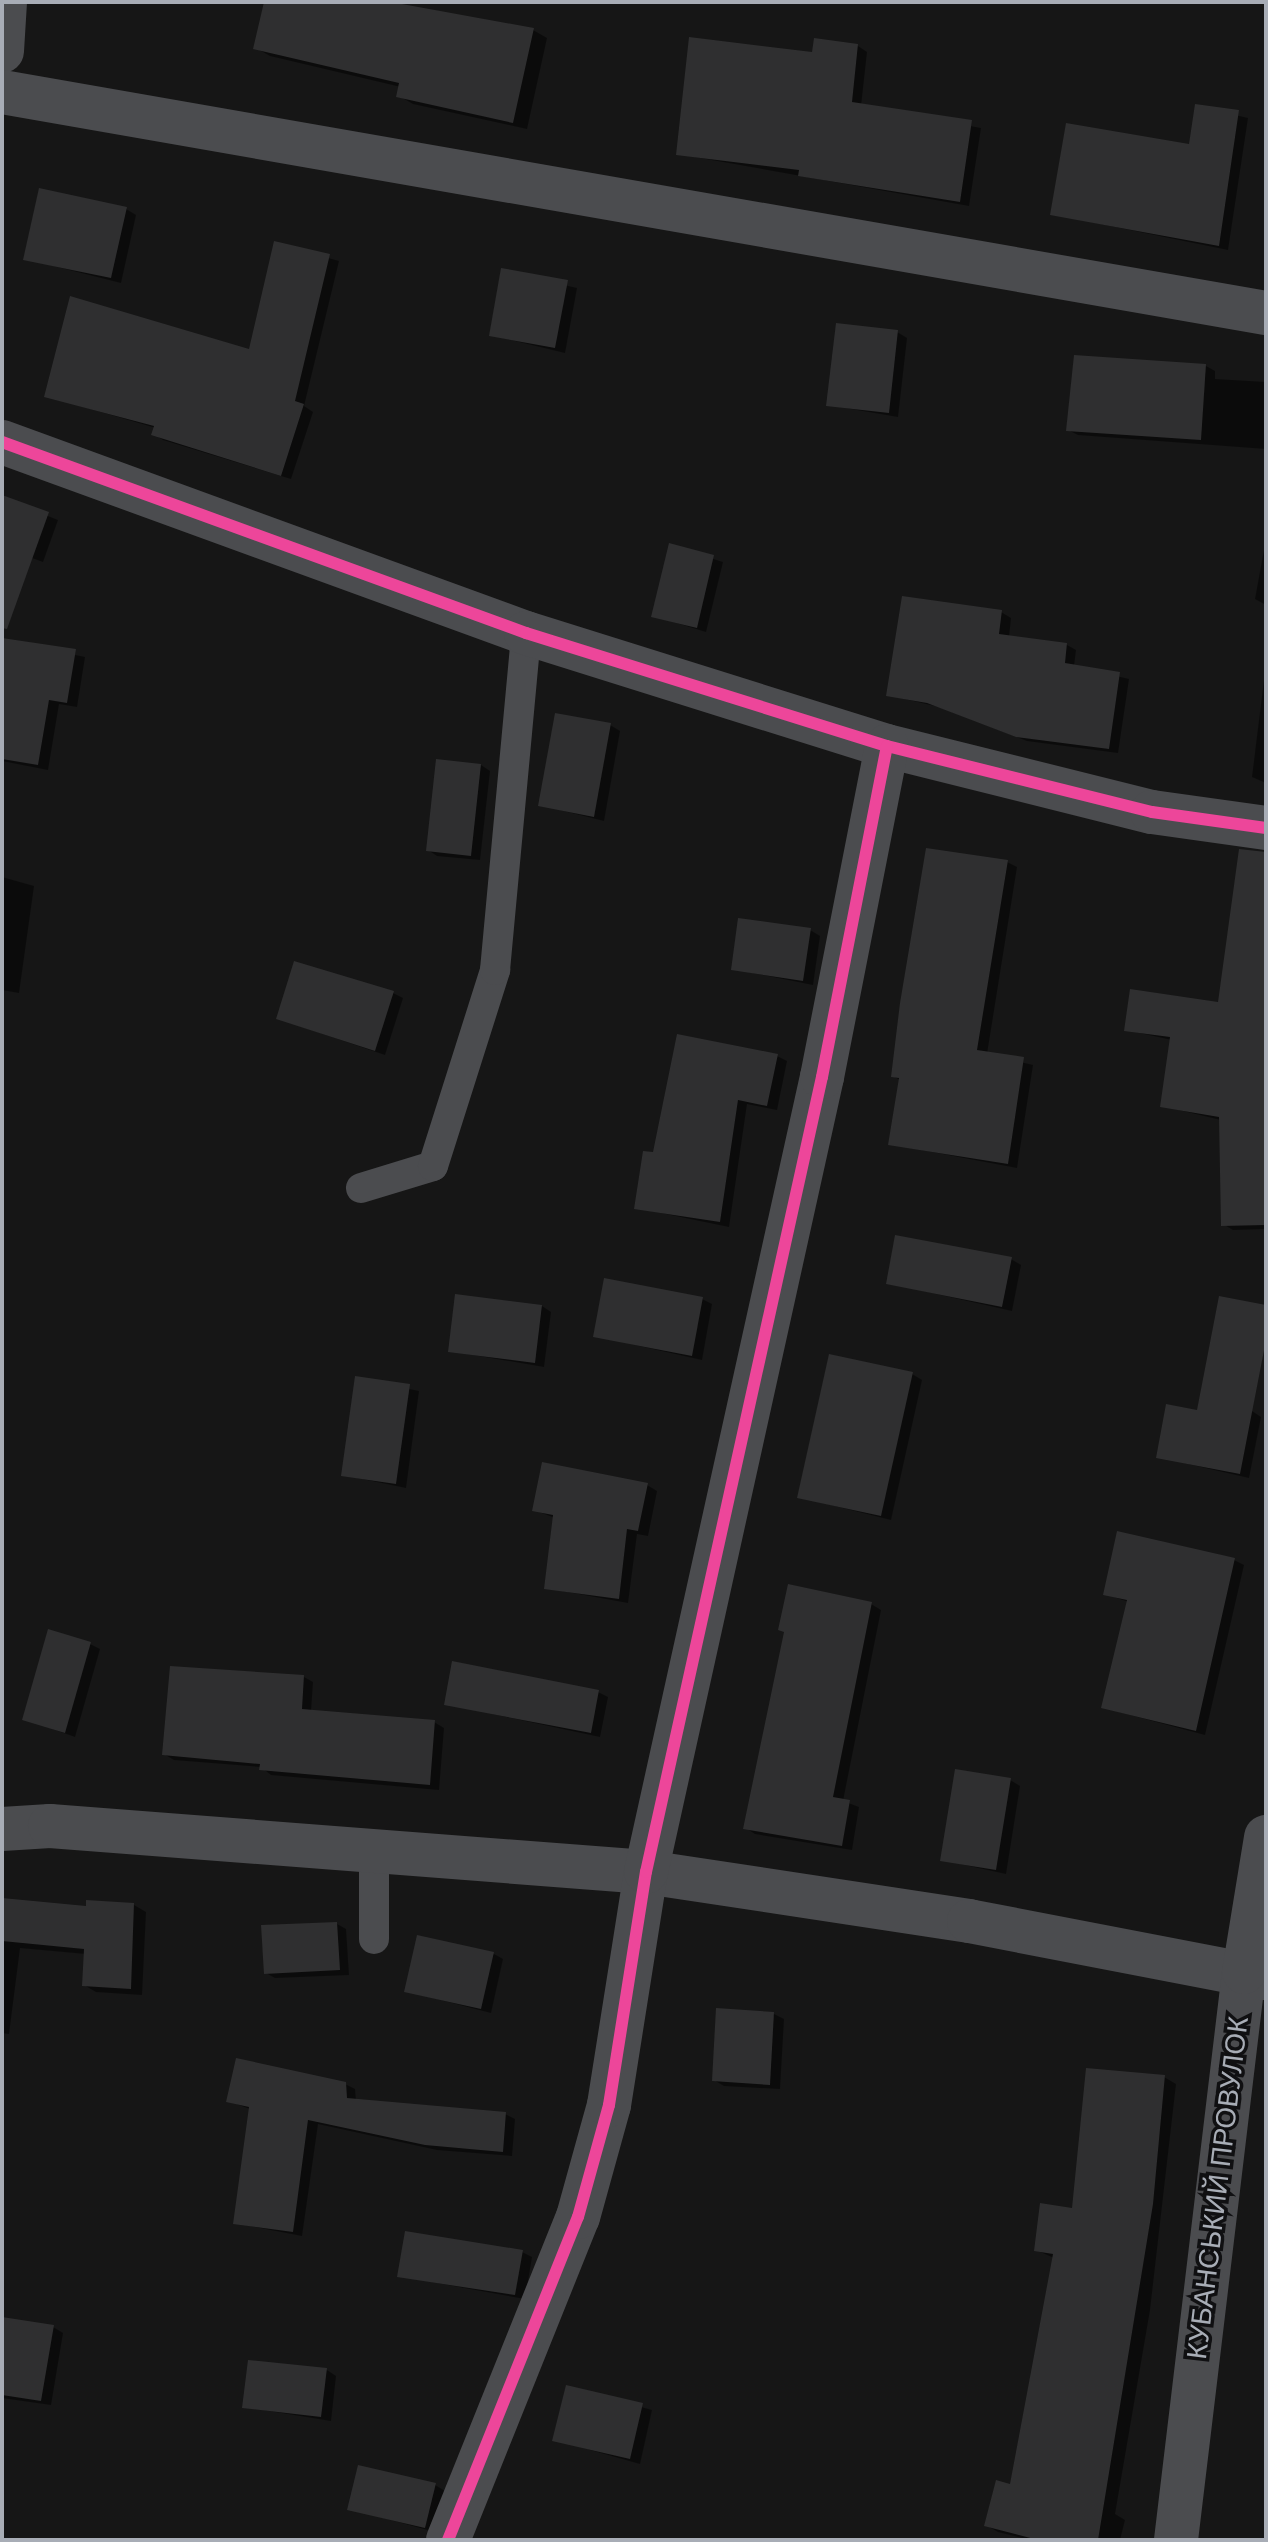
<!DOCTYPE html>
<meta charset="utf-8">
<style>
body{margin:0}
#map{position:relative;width:1268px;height:2542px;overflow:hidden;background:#161616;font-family:Arial,sans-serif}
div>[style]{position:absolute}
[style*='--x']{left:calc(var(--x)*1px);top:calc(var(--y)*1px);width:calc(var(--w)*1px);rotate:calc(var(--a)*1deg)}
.shadow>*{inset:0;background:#0007}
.building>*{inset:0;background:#2f2f30}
.service>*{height:30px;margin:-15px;padding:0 15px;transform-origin:15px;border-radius:15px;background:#4b4c4f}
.minor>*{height:44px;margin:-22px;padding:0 22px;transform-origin:22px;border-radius:22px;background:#4b4c4f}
.cycleway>*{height:12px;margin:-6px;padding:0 6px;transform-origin:6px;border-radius:6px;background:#ed469a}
span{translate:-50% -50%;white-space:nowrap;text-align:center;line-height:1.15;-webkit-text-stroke:7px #101012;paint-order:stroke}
.street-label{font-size:28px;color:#a8adb6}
.frame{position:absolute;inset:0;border:4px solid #a8adb6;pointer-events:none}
</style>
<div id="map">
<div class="shadow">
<div style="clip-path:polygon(266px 2px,360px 2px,533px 30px,547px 38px,527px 129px,413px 104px,399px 96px,401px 87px,270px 56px,256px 48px)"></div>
<div style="clip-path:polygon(858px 46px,867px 52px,861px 106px,981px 128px,969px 206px,678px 154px,814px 54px)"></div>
<div style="clip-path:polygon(1196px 106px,1248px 118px,1228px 250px,1052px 214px,1190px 146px)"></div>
<div style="clip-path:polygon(126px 209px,136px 215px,121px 283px,26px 259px)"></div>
<div style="clip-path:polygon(275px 243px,339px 261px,304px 406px,313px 412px,291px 479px,163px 440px,154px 434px,156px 428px,46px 396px,250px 351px)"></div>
<div style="clip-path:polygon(503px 271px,577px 288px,565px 353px,491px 335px)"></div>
<div style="clip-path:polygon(897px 332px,907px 338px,898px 417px,828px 405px)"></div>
<div style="clip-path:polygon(1206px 366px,1215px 371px,1215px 379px,1266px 382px,1266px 449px,1078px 435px,1068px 430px)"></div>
<div style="clip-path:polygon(2px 498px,58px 520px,43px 562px,2px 547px)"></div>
<div style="clip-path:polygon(1266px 539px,1266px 605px,1255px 599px)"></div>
<div style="clip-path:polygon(671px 546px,723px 562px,706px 632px,654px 616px)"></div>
<div style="clip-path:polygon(1001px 612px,1011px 618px,1009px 637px,1067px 645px,1076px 650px,1074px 666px,1129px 679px,1118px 753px,1027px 741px,939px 707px,888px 695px)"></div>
<div style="clip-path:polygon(2px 640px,85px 657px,77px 707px,59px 704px,48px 770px,2px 761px)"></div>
<div style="clip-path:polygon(1266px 664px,1266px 783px,1252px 777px)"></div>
<div style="clip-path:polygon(610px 725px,620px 731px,604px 821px,540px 805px)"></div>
<div style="clip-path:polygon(481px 765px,490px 771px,480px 860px,437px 856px,428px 850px)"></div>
<div style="clip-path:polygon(1007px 862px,1017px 867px,987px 1054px,1033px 1065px,1017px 1168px,890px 1144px,900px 1080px,893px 1076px)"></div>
<div style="clip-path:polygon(2px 877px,34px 886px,19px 993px,2px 990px)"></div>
<div style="clip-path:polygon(1266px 913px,1266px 1229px,1233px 1230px,1223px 1224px,1221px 1120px,1162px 1106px,1172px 1040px,1126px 1030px,1219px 1004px)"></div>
<div style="clip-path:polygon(810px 930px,820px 936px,813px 985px,733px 969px)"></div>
<div style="clip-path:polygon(393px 993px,403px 998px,385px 1055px,279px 1019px)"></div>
<div style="clip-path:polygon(777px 1056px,787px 1061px,777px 1110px,747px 1104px,729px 1227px,637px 1208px,655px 1155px)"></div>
<div style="clip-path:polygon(1011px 1259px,1021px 1265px,1012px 1311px,888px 1283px)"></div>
<div style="clip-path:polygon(702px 1299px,712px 1304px,702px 1360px,595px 1336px)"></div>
<div style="clip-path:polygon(542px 1306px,551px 1312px,544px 1367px,450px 1351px)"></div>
<div style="clip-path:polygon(912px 1374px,922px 1380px,891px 1520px,799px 1497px)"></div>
<div style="clip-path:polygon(357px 1378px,419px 1391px,406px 1488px,343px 1475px)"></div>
<div style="clip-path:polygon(1252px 1411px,1261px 1417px,1249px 1478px,1158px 1457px)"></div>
<div style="clip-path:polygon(647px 1485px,657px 1491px,648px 1536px,637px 1534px,628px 1603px,546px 1588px,555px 1518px,534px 1510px)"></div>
<div style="clip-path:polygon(1234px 1560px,1244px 1565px,1205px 1735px,1104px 1708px,1129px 1602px,1105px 1594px)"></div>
<div style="clip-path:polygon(871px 1604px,881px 1610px,843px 1801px,859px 1807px,852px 1850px,755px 1834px,746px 1828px)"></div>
<div style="clip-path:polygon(90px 1644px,100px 1649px,75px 1737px,25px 1719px)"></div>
<div style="clip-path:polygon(304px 1677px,313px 1682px,311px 1711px,434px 1722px,444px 1728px,439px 1790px,271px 1775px,261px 1767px,174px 1760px,164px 1754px)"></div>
<div style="clip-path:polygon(598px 1692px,608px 1697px,600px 1737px,446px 1704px)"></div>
<div style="clip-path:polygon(1010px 1780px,1020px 1786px,1006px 1874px,942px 1860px)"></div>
<div style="clip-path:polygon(2px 1900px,88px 1908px,134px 1905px,146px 1912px,142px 1995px,96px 1992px,84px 1985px,86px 1954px,20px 1948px,9px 2034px,2px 2033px)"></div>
<div style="clip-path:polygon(337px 1924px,346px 1929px,349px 1975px,275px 1978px,266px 1973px)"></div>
<div style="clip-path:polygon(494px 1954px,503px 1959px,491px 2013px,406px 1991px)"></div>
<div style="clip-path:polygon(774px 2014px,784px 2019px,780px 2089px,724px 2086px,714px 2080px)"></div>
<div style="clip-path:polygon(1164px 2077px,1176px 2084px,1150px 2310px,1115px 2514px,1125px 2520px,1120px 2540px,1030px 2540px,998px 2532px,986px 2525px,1011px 2486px,1054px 2258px,1036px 2250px,1074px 2210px)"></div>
<div style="clip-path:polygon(345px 2084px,355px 2089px,356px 2101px,505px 2114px,515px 2119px,512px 2156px,437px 2150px,318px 2124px,302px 2236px,235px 2223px,250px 2109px,228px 2101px)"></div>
<div style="clip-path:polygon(522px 2252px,532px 2257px,525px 2299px,399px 2276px)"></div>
<div style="clip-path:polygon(2px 2323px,53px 2327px,63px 2333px,51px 2405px,2px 2398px)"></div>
<div style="clip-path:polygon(327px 2370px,336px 2376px,331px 2421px,244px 2407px)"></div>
<div style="clip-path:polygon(567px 2387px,652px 2410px,640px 2464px,555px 2440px)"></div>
<div style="clip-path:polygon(435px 2485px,445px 2491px,435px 2532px,350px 2509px)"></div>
</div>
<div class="building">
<div style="clip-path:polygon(264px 2px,391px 2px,534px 28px,513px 123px,396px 97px,399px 83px,253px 49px)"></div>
<div style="clip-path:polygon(689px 37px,812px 52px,814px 38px,858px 44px,852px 102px,972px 120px,960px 202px,798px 176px,799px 170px,676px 155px)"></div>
<div style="clip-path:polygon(1195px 104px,1239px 110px,1219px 246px,1050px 215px,1066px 123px,1189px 144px)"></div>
<div style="clip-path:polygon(39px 188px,127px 207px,111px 278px,23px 260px)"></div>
<div style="clip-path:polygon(274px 241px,330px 254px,295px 401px,304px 404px,281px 476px,151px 435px,154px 426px,44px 397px,70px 296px,249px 349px)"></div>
<div style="clip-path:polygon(501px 268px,568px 280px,555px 348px,489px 336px)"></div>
<div style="clip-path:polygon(836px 323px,898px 330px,889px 413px,826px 406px)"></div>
<div style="clip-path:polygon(1074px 355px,1206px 364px,1201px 440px,1066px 431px)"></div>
<div style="clip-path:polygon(2px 495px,49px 512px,7px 629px,2px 628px)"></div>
<div style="clip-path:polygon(669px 543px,714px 555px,697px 628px,651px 617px)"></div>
<div style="clip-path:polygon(902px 596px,1002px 610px,999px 634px,1067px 643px,1065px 663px,1120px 672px,1109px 749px,1016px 737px,927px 703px,886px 696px)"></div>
<div style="clip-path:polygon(2px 638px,76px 649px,67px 703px,49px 700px,38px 765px,2px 759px)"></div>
<div style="clip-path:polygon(555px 713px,611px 723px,594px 817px,538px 806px)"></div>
<div style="clip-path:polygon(436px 759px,481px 764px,471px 856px,426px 851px)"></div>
<div style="clip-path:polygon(926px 848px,1008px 860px,977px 1050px,1024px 1057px,1008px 1164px,888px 1145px,899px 1078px,891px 1077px,900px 1003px)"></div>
<div style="clip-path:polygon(1239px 849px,1266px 852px,1266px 1225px,1221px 1226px,1219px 1117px,1160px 1107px,1170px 1037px,1124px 1031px,1130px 989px,1218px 1002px)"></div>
<div style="clip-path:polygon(738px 918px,811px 928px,803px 981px,731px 970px)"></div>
<div style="clip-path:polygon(294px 961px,394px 991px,375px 1051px,276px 1019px)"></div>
<div style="clip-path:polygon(677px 1034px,778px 1054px,767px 1106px,738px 1100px,720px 1222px,634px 1209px,643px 1151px,653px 1152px)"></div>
<div style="clip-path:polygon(895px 1235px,1012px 1257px,1002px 1307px,886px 1284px)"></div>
<div style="clip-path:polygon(604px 1278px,703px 1297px,692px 1356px,593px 1337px)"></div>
<div style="clip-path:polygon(455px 1294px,542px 1305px,535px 1363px,448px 1352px)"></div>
<div style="clip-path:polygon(1219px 1296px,1266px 1305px,1266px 1340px,1240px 1474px,1156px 1458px,1166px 1404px,1197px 1410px)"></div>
<div style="clip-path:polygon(829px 1354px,913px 1372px,881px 1516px,797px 1498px)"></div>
<div style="clip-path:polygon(355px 1376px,410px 1384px,396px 1484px,341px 1476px)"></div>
<div style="clip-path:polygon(542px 1462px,648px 1483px,638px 1531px,627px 1529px,619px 1599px,544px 1589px,553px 1515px,532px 1511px)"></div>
<div style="clip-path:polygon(1117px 1531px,1235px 1558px,1196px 1731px,1101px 1708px,1127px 1600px,1103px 1595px)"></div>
<div style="clip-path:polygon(788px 1584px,872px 1602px,833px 1797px,850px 1800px,842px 1846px,743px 1829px,784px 1632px,778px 1630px)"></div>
<div style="clip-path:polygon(48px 1629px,91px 1642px,65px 1733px,22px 1720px)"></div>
<div style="clip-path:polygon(452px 1661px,599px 1690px,591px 1733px,444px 1705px)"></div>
<div style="clip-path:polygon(170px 1666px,304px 1675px,302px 1709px,435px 1720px,430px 1785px,259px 1770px,260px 1764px,162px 1755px)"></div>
<div style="clip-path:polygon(955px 1769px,1011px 1778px,996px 1870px,940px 1861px)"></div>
<div style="clip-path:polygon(2px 1898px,86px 1906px,86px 1900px,134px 1903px,131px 1989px,82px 1986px,84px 1949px,2px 1941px)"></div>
<div style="clip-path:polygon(337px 1922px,340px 1970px,264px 1974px,261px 1925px)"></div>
<div style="clip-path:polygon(417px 1935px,494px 1952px,481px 2009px,404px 1992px)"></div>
<div style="clip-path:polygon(716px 2008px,774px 2012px,770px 2085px,712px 2081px)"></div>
<div style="clip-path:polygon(236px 2058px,346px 2082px,347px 2098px,506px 2112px,503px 2152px,425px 2145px,308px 2120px,293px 2232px,233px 2224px,249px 2107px,226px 2102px)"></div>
<div style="clip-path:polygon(1086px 2068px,1165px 2075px,1153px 2204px,1098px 2540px,1038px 2540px,984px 2526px,996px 2480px,1010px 2484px,1053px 2254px,1034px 2251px,1040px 2203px,1072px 2208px)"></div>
<div style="clip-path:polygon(405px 2231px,523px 2250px,515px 2295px,397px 2277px)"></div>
<div style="clip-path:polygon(2px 2317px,54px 2325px,41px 2401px,2px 2395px)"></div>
<div style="clip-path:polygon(248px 2360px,327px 2368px,321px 2417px,242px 2408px)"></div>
<div style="clip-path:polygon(566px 2385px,643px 2403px,630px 2459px,552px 2441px)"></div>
<div style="clip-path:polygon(358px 2465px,436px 2483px,425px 2528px,347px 2510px)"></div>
</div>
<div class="service">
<div style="--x:361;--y:1188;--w:75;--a:-17"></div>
<div style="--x:433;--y:1166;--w:206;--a:-72.4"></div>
<div style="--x:495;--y:970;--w:338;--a:-84.7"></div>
<div style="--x:374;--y:1848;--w:91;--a:90"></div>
</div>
<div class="minor">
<div style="--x:2;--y:51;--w:49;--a:-86.5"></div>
<div style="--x:2;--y:92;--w:1283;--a:9.92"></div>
<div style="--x:2;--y:442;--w:558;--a:20.03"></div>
<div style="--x:526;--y:633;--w:378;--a:17.4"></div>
<div style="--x:887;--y:746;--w:273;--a:14"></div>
<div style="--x:1152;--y:812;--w:115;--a:8"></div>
<div style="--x:2;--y:1829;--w:48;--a:-3.6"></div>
<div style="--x:50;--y:1826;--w:598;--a:4.41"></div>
<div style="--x:646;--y:1872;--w:327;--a:8.6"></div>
<div style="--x:969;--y:1921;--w:302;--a:10.9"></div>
<div style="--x:448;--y:2540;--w:348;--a:-68.1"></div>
<div style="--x:578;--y:2217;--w:116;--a:-74.5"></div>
<div style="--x:609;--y:2105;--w:236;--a:-81"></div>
<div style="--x:646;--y:1872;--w:814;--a:-77.52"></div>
<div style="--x:822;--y:1077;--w:337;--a:-78.9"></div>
<div style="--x:1176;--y:2540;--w:572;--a:-83.17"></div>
<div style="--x:1244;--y:1972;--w:137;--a:-80.7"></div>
</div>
<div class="cycleway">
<div style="--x:2;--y:442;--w:558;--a:20.03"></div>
<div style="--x:526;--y:633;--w:378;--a:17.4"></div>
<div style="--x:887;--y:746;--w:273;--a:14"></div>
<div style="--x:1152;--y:812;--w:115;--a:8"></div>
<div style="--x:448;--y:2540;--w:348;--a:-68.1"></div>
<div style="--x:578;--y:2217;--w:116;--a:-74.5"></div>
<div style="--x:609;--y:2105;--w:236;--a:-81"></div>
<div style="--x:646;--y:1872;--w:814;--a:-77.52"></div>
<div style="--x:822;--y:1077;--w:337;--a:-78.9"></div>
</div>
<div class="street-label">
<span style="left:1218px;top:2188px;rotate:-83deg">КУБАНСЬКИЙ ПРОВУЛОК</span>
</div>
<div class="frame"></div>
</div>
